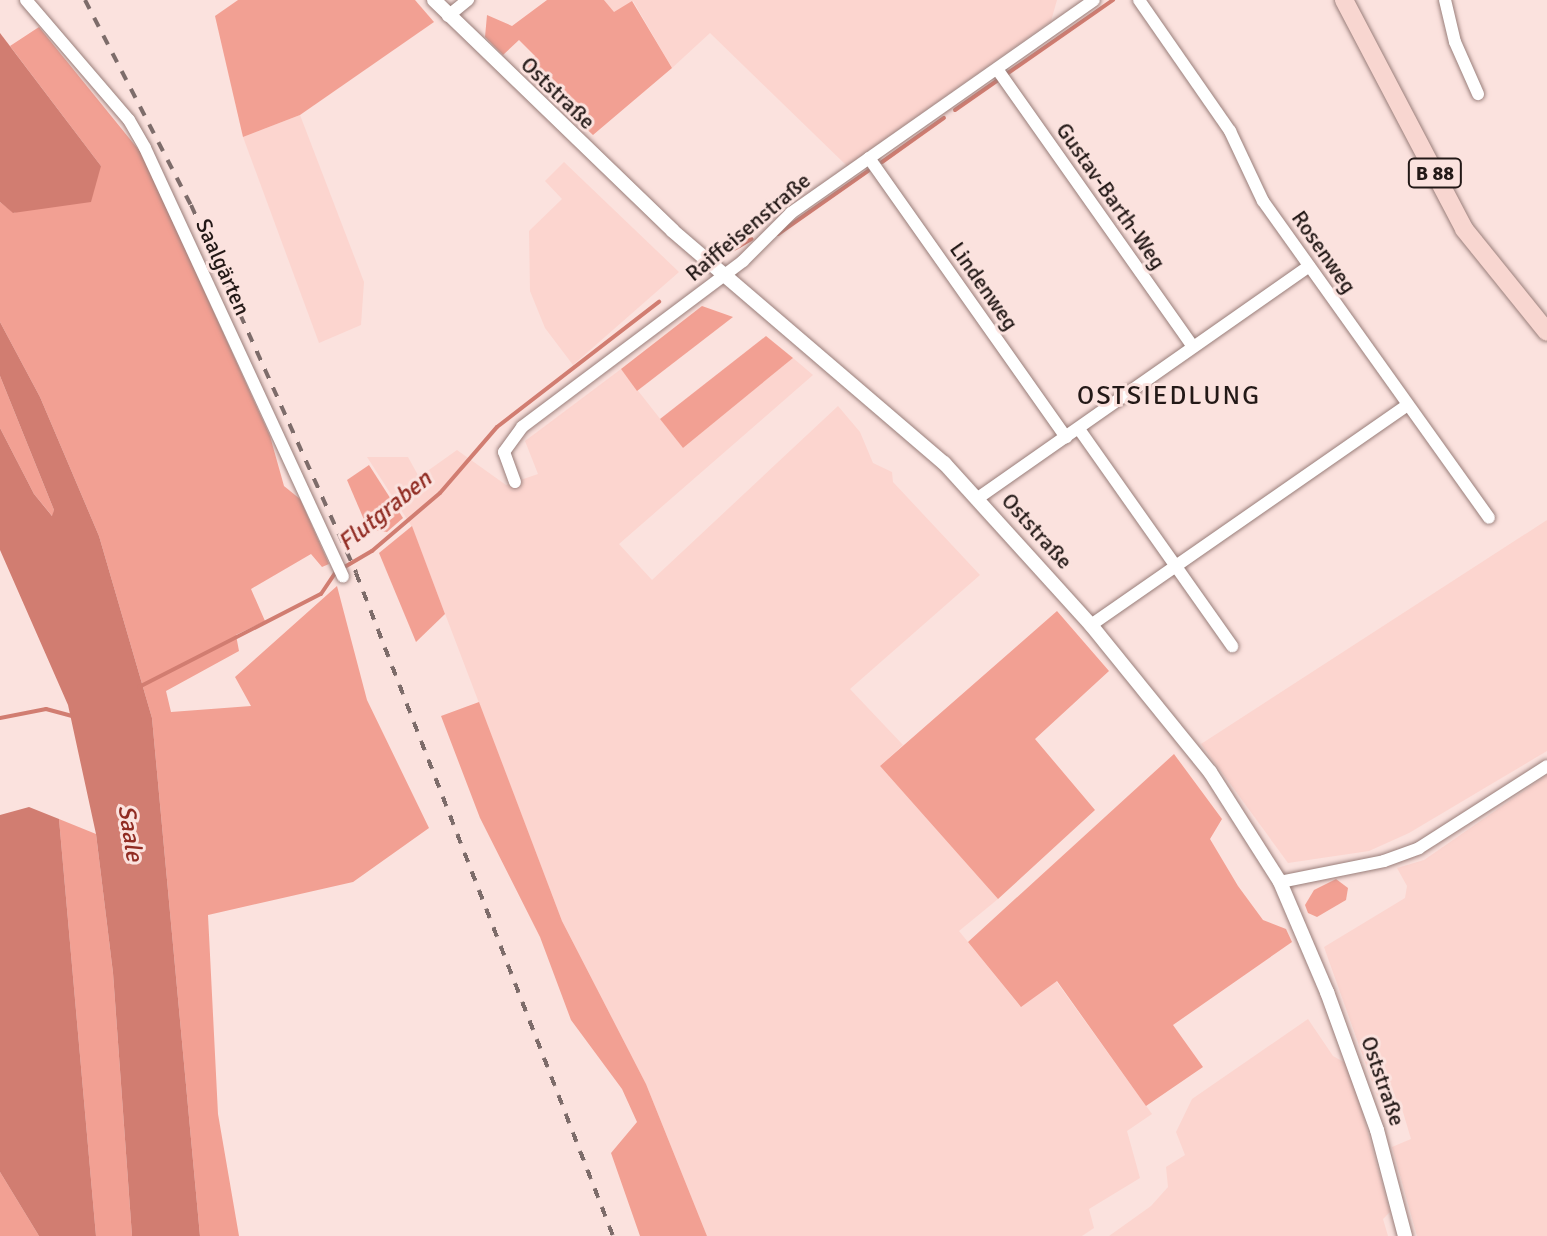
<!DOCTYPE html>
<meta charset="utf-8">
<style>
body{margin:0}
#map{position:relative;width:1547px;height:1236px;overflow:hidden;background:#fbe2de;font-family:Signika,sans-serif}
div>[style]{position:absolute}
[style*='--x']{left:calc(var(--x)*1px);top:calc(var(--y)*1px);width:calc(var(--w)*1px);rotate:calc(var(--a)*1deg)}
.built>*{inset:0;background:#fcd5cf}
.green>*{inset:0;background:#f2a093}
.water>*{inset:0;background:#d17d71}
.stream>*{height:4px;margin:-2px;padding:0 2px;transform-origin:2px;border-radius:2px;background:#d17d71}
.roads{filter:drop-shadow(0 0 2px #997e7a) drop-shadow(0 0 2px #997e7a)}
.minor>*{height:12px;margin:-6px;padding:0 6px;transform-origin:6px;border-radius:6px;background:#fff}
.tertiary>*{height:14px;margin:-7px;padding:0 7px;transform-origin:7px;border-radius:7px;background:#fff}
.primary>*{height:18px;margin:-9px;padding:0 9px;transform-origin:9px;border-radius:9px;background:#f8d6d0}
.rail>*{height:4px;margin-top:-2px;transform-origin:0;background:repeating-linear-gradient(90deg,#7d6c6a 0 10px,transparent 0 20px)}
span{translate:-50% -50%;white-space:nowrap;text-align:center;line-height:1.15;-webkit-text-stroke:6px #fbe2de;paint-order:stroke}
.shield-label span{padding:2px 6px;background:#fbe2de;border:2px solid;border-radius:6px;-webkit-text-stroke-width:0}
.shield-label{font-size:20px;color:#231917;font-weight:700}
.street-label{font-size:22px;color:#231917}
.water-label{font-size:24px;color:#912c23;font-style:italic}
.quarter-label{font-size:26px;color:#231917;letter-spacing:2px}
</style>
<div id="map">
<div class="built">
<div style="clip-path:polygon(604px 0,1057px 0,1051px 21px,847px 166px,710px 33px,672px 68px,633px 1px,614px 13px)"></div>
<div style="clip-path:polygon(300px 115px,364px 282px,361px 325px,319px 343px,243px 137px)"></div>
<div style="clip-path:polygon(564px 162px,679px 272px,573px 365px,545px 328px,530px 291px,529px 231px,562px 199px,545px 181px)"></div>
<div style="clip-path:polygon(793px 358px,813px 375px,619px 544px,652px 580px,838px 406px,860px 432px,873px 463px,892px 472px,893px 482px,980px 575px,850px 689px,903px 745px,880px 766px,998px 899px,959px 931px,1020px 1006px,1056px 981px,1152px 1114px,1127px 1131px,1140px 1178px,1089px 1209px,1094px 1228px,1082px 1236px,707px 1236px,646px 1084px,562px 921px,412px 527px,367px 457px,408px 457px,419px 477px,457px 450px,506px 485px,538px 474px,525px 441px,621px 369px,683px 448px)"></div>
<div style="clip-path:polygon(1547px 520px,1547px 751px,1409px 833px,1369px 851px,1288px 863px,1201px 744px)"></div>
<div style="clip-path:polygon(1547px 775px,1547px 1236px,1417px 1236px,1392px 1147px,1411px 1139px,1400px 1102px,1381px 1107px,1324px 947px,1405px 898px,1407px 886px,1397px 868px,1424px 860px)"></div>
<div style="clip-path:polygon(1308px 1019px,1333px 1056px,1349px 1065px,1390px 1212px,1383px 1219px,1388px 1236px,1109px 1236px,1151px 1206px,1168px 1187px,1166px 1167px,1185px 1155px,1176px 1132px,1192px 1099px)"></div>
</div>
<div class="green">
<div style="clip-path:polygon(238px 0,415px 0,434px 22px,300px 115px,243px 137px,215px 16px)"></div>
<div style="clip-path:polygon(547px 0,604px 0,614px 12px,632px 1px,672px 68px,593px 135px,523px 70px,535px 56px,519px 40px,503px 55px,485px 37px,487px 15px,512px 26px)"></div>
<div style="clip-path:polygon(39px 27px,142px 154px,270px 436px,284px 486px,300px 499px,329px 564px,322px 567px,311px 554px,251px 589px,265px 621px,236px 635px,239px 651px,166px 691px,171px 712px,251px 706px,235px 677px,337px 586px,367px 700px,429px 828px,353px 882px,208px 915px,218px 1114px,239px 1236px,200px 1236px,152px 718px,99px 536px,40px 397px,0 322px,0 202px,14px 213px,101px 166px,10px 46px)"></div>
<div style="clip-path:polygon(702px 306px,733px 317px,637px 391px,621px 369px)"></div>
<div style="clip-path:polygon(766px 336px,793px 358px,683px 448px,660px 419px)"></div>
<div style="clip-path:polygon(0 376px,54px 510px,53px 517px,34px 494px,0 428px)"></div>
<div style="clip-path:polygon(369px 465px,403px 518px,387px 532px,368px 529px,347px 480px)"></div>
<div style="clip-path:polygon(412px 526px,445px 614px,416px 642px,379px 553px)"></div>
<div style="clip-path:polygon(1057px 611px,1109px 671px,1035px 739px,1095px 810px,998px 899px,880px 766px)"></div>
<div style="clip-path:polygon(479px 702px,562px 921px,646px 1084px,707px 1236px,640px 1236px,611px 1153px,637px 1122px,622px 1089px,571px 1020px,540px 937px,480px 818px,441px 716px)"></div>
<div style="clip-path:polygon(1174px 754px,1222px 819px,1210px 839px,1238px 886px,1263px 920px,1286px 929px,1292px 942px,1173px 1025px,1203px 1067px,1146px 1106px,1057px 981px,1021px 1007px,968px 942px)"></div>
<div style="clip-path:polygon(59px 819px,96px 834px,113px 973px,132px 1236px,96px 1236px)"></div>
<div style="clip-path:polygon(1336px 879px,1348px 888px,1346px 900px,1317px 917px,1308px 913px,1305px 905px,1314px 890px)"></div>
<div style="clip-path:polygon(0 1172px,39px 1236px,0 1236px)"></div>
</div>
<div class="water">
<div style="clip-path:polygon(0 33px,101px 166px,91px 202px,13px 213px,0 202px)"></div>
<div style="clip-path:polygon(0 322px,40px 397px,99px 536px,152px 718px,200px 1236px,132px 1236px,113px 973px,96px 834px,68px 705px,0 550px,0 428px,34px 494px,52px 516px,54px 510px,0 376px)"></div>
<div style="clip-path:polygon(29px 807px,59px 819px,96px 1236px,39px 1236px,0 1172px,0 815px)"></div>
</div>
<div class="stream">
<div style="--x:1008;--y:73;--w:128;--a:-34.8"></div>
<div style="--x:955;--y:110;--w:52;--a:-34.9"></div>
<div style="--x:882;--y:162;--w:76;--a:-35.4"></div>
<div style="--x:778;--y:234;--w:110;--a:-35"></div>
<div style="--x:722;--y:256;--w:34;--a:-30"></div>
<div style="--x:139;--y:687;--w:204;--a:-27.1"></div>
<div style="--x:321;--y:594;--w:27;--a:-56"></div>
<div style="--x:336;--y:572;--w:42;--a:-30.3"></div>
<div style="--x:372;--y:551;--w:89;--a:-40.5"></div>
<div style="--x:440;--y:493;--w:87;--a:-49.2"></div>
<div style="--x:497;--y:427;--w:205;--a:-37.7"></div>
<div style="--x:0;--y:718;--w:47;--a:-11.1"></div>
<div style="--x:46;--y:709;--w:27;--a:15"></div>
</div>
<div class="roads">
<div class="minor">
<div style="--x:26;--y:0;--w:158;--a:49.4"></div>
<div style="--x:129;--y:120;--w:32;--a:60"></div>
<div style="--x:145;--y:148;--w:472;--a:65.2"></div>
<div style="--x:1139;--y:0;--w:160;--a:55.2"></div>
<div style="--x:1230;--y:131;--w:77;--a:64.8"></div>
<div style="--x:1263;--y:201;--w:389;--a:54.5"></div>
<div style="--x:1445;--y:0;--w:43;--a:76.6"></div>
<div style="--x:1455;--y:42;--w:57;--a:66.1"></div>
<div style="--x:448;--y:16;--w:26;--a:-39"></div>
<div style="--x:997;--y:69;--w:340;--a:54.8"></div>
<div style="--x:869;--y:158;--w:342;--a:54.8"></div>
<div style="--x:1079;--y:429;--w:266;--a:54.8"></div>
<div style="--x:515;--y:482;--w:32;--a:-110"></div>
<div style="--x:504;--y:452;--w:31;--a:-54"></div>
<div style="--x:522;--y:427;--w:276;--a:-36.9"></div>
<div style="--x:743;--y:261;--w:68;--a:-45"></div>
<div style="--x:791;--y:213;--w:370;--a:-35.1"></div>
<div style="--x:978;--y:498;--w:404;--a:-35"></div>
<div style="--x:1091;--y:625;--w:385;--a:-34.8"></div>
<div style="--x:1280;--y:882;--w:106;--a:-11.4"></div>
<div style="--x:1384;--y:861;--w:37;--a:-20"></div>
<div style="--x:1419;--y:848;--w:152;--a:-32.6"></div>
</div>
<div class="tertiary">
<div style="--x:434;--y:0;--w:332;--a:44"></div>
<div style="--x:673;--y:231;--w:357;--a:40.6"></div>
<div style="--x:944;--y:463;--w:219;--a:47.8"></div>
<div style="--x:1091;--y:625;--w:189;--a:51"></div>
<div style="--x:1210;--y:772;--w:130;--a:57.5"></div>
<div style="--x:1280;--y:882;--w:120;--a:66.9"></div>
<div style="--x:1327;--y:992;--w:147;--a:70.1"></div>
<div style="--x:1377;--y:1130;--w:110;--a:75.2"></div>
</div>
<div class="primary">
<div style="--x:1344;--y:0;--w:259;--a:62.3"></div>
<div style="--x:1464;--y:229;--w:132;--a:51.1"></div>
</div>
</div>
<div class="rail">
<div style="--x:85;--y:0;--w:231;--a:62.7"></div>
<div style="--x:191;--y:205;--w:403;--a:65.8"></div>
<div style="--x:356;--y:573;--w:711;--a:68.81"></div>
</div>
<div class="shield-label">
<span style="left:1435px;top:173px">B 88</span>
</div>
<div class="street-label">
<span style="left:558px;top:93px;rotate:44deg">Oststraße</span>
<span style="left:1111px;top:196px;rotate:55deg">Gustav-Barth-Weg</span>
<span style="left:748px;top:227px;rotate:-40deg">Raiffeisenstraße</span>
<span style="left:1324px;top:252px;rotate:55deg">Rosenweg</span>
<span style="left:223px;top:267px;rotate:66deg">Saalgärten</span>
<span style="left:984px;top:286px;rotate:55deg">Lindenweg</span>
<span style="left:1037px;top:531px;rotate:48deg">Oststraße</span>
<span style="left:1383px;top:1081px;rotate:71deg">Oststraße</span>
</div>
<div class="water-label">
<span style="left:385px;top:511px;rotate:-39deg">Flutgraben</span>
<span style="left:130px;top:833px;rotate:81deg">Saale</span>
</div>
<div class="quarter-label">
<span style="left:1169px;top:397px">OSTSIEDLUNG</span>
</div>
</div>
